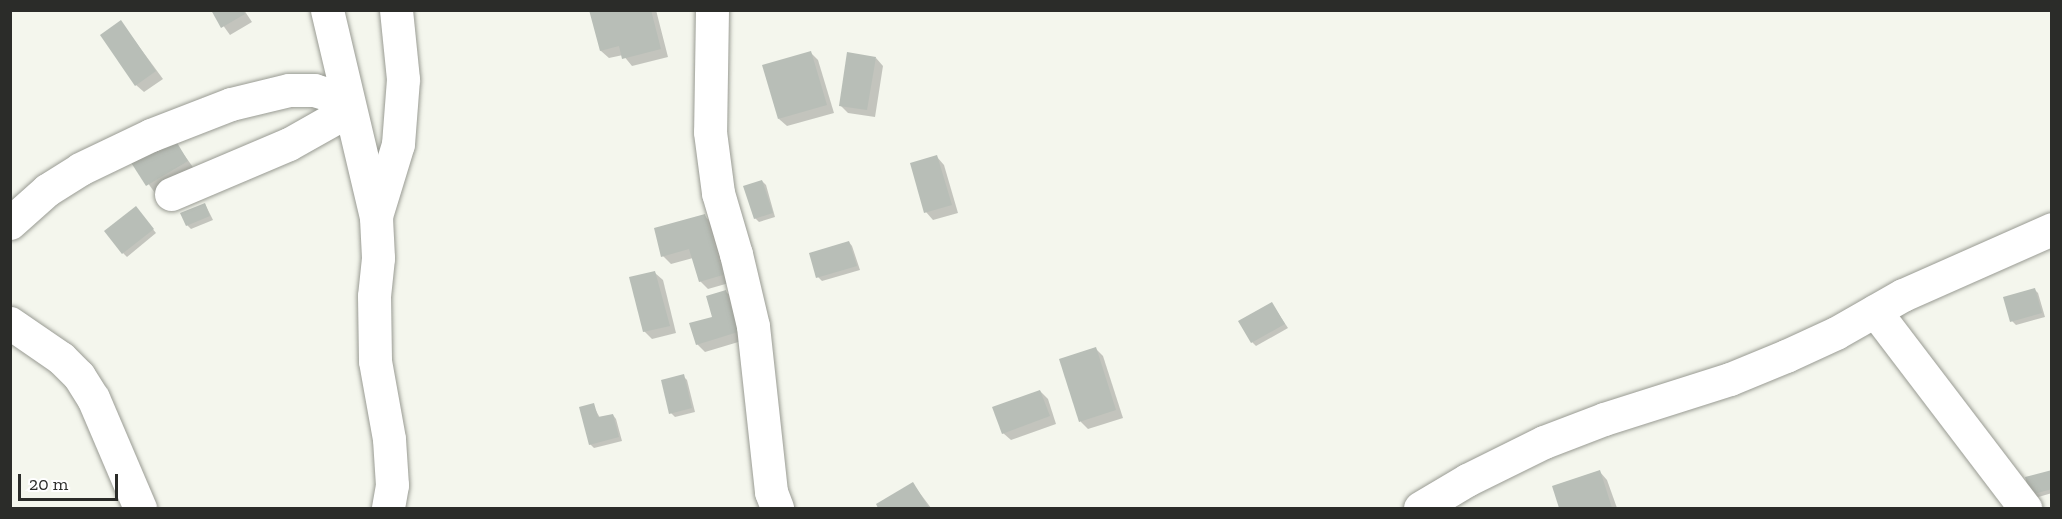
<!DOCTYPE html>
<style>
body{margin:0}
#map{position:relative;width:2062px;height:519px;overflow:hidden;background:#f4f6ed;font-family:"Zilla Slab",serif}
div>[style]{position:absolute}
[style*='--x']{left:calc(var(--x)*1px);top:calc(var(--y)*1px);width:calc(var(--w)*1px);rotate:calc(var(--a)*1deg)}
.shadow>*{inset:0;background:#0003}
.building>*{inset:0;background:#b8beb7}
.roads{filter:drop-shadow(0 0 2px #999b93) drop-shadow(0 0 2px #999b93)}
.street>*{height:33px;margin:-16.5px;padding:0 16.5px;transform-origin:16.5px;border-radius:16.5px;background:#fff}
span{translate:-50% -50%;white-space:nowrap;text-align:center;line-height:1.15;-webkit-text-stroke:5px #fff;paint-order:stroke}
.frame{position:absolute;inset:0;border:12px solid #2b2c29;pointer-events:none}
.scale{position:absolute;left:18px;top:474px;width:100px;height:27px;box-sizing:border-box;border:3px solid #2b2c29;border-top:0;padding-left:8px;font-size:18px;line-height:21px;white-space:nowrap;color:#2b2c29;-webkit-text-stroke:4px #fff;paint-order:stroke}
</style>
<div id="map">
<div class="shadow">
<div style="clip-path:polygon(212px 10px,244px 10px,252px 22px,230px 35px)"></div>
<div style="clip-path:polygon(590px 10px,656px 10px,668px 57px,632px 66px,623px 55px,609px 58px,601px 51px)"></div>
<div style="clip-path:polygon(121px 22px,163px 79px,144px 92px,136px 85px)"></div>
<div style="clip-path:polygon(810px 52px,818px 60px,834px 113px,787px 126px,779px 119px)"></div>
<div style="clip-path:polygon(876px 58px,883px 66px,875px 117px,848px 113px,840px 105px)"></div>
<div style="clip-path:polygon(172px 138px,195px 170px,155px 193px,132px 161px)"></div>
<div style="clip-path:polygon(937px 157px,944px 165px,958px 213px,933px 220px,926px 212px)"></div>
<div style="clip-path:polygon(762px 181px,766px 185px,775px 217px,759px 222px,755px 218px)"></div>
<div style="clip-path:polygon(205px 204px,213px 220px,191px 229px,187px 225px)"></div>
<div style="clip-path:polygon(139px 212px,156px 233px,127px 257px,123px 253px)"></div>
<div style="clip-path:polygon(705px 216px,712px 224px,729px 283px,708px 289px,700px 281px,693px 258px,671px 264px,663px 256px)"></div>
<div style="clip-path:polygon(849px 242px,852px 246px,860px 270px,822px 281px,818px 277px)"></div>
<div style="clip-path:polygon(655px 273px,663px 280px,676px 333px,652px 339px,644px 331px)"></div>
<div style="clip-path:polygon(2034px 289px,2038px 293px,2045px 317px,2016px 325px,2012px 321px)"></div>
<div style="clip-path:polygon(726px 292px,734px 299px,745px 340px,705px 352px,697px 344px,714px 318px)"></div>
<div style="clip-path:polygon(1272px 304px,1288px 328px,1256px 346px,1252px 342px)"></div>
<div style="clip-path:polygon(1095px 348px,1103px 356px,1123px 418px,1088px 429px,1081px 422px,1060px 360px)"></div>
<div style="clip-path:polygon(683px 376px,687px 380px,695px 412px,675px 417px,671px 413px)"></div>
<div style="clip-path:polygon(1040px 391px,1048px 399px,1056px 424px,1011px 440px,1003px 433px)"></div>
<div style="clip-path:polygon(593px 405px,600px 418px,613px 415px,616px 419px,622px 441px,594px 448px,590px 444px)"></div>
<div style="clip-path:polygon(2052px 471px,2052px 493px,2035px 498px,2031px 494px)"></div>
<div style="clip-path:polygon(1600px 472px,1607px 480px,1617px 508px,1560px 508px,1553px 487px)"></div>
<div style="clip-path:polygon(913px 484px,931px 508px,880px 508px,878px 505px)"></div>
</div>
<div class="building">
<div style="clip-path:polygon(211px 10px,243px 10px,245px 14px,221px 28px)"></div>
<div style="clip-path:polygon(589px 10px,651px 10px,661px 49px,622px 59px,619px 46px,600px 51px)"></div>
<div style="clip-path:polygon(121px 20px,156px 71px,135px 86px,100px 35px)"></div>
<div style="clip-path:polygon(811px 51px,827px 105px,778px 119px,762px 65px)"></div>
<div style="clip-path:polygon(847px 52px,876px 57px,867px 110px,839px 106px)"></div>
<div style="clip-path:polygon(173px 136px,188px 161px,146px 186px,130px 161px)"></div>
<div style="clip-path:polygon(937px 155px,952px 205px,924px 213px,910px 163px)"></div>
<div style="clip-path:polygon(762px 180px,773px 213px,754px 219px,743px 186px)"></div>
<div style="clip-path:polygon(205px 203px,210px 216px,186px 226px,180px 213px)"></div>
<div style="clip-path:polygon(136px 206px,154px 229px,122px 254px,104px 231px)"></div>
<div style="clip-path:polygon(705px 214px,723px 275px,699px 282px,689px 249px,661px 257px,654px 228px)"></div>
<div style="clip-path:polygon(849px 241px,857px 266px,816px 278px,809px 253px)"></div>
<div style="clip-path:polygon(655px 271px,670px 326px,643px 332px,629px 277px)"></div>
<div style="clip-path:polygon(2035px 288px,2042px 313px,2010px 322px,2003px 297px)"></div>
<div style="clip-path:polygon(726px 290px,738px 332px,696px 345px,689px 323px,712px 317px,706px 296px)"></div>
<div style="clip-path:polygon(1272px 302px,1285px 324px,1251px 343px,1238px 321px)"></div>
<div style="clip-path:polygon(1096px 347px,1116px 410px,1079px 422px,1059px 359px)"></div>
<div style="clip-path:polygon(684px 374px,692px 408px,669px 414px,661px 380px)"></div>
<div style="clip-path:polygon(1040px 390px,1050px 416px,1002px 434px,992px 407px)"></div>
<div style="clip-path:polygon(594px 403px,598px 417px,613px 414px,619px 437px,589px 445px,579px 407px)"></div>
<div style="clip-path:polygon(1600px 470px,1612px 508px,1559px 508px,1552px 486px)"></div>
<div style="clip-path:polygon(2052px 470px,2052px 489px,2030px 495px,2025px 477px)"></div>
<div style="clip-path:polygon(913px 482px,929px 508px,878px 508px,876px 504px)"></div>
</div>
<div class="roads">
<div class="street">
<div style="--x:327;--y:10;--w:214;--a:76.7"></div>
<div style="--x:376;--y:218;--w:40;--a:87.1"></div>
<div style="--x:378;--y:258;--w:38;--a:96"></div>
<div style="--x:374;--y:296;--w:65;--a:89.1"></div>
<div style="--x:375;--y:361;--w:79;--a:79.8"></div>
<div style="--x:389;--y:439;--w:46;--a:86.3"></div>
<div style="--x:392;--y:485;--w:23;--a:100"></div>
<div style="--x:712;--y:10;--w:122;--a:90.9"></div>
<div style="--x:710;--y:132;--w:62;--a:82.5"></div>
<div style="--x:718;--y:193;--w:64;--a:73.6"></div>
<div style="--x:736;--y:254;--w:74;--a:76.7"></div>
<div style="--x:753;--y:326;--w:167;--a:83.8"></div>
<div style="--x:771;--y:492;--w:17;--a:69"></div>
<div style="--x:171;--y:194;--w:128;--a:-23"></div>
<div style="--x:289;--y:144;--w:69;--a:-29.5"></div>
<div style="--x:376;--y:216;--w:75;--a:-73"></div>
<div style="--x:398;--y:144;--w:65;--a:-85.6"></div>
<div style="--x:403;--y:79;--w:69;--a:-95.8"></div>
<div style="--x:10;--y:223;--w:50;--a:-41.7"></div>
<div style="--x:47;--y:190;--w:39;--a:-32"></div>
<div style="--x:80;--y:169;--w:79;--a:-25.6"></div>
<div style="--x:151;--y:135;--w:86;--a:-21.2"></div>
<div style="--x:231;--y:104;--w:60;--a:-13.6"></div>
<div style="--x:289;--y:90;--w:25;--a:0"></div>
<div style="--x:314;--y:90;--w:34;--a:17"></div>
<div style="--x:1875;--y:311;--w:248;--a:52.7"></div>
<div style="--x:10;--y:323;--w:62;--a:34.5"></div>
<div style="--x:61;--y:358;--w:25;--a:45"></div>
<div style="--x:79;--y:376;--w:26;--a:58"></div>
<div style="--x:93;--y:398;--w:120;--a:66.9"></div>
<div style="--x:1420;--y:508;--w:55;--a:-30.8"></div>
<div style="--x:1467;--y:480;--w:86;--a:-26.3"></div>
<div style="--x:1544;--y:442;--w:64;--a:-21"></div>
<div style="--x:1604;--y:419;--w:132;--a:-17.6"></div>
<div style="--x:1730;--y:379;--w:61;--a:-22.3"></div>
<div style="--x:1786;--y:356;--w:55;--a:-24.7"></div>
<div style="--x:1836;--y:333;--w:77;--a:-29.6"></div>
<div style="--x:1903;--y:295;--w:163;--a:-23.9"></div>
</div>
</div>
<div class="frame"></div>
<div class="scale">20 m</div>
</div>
